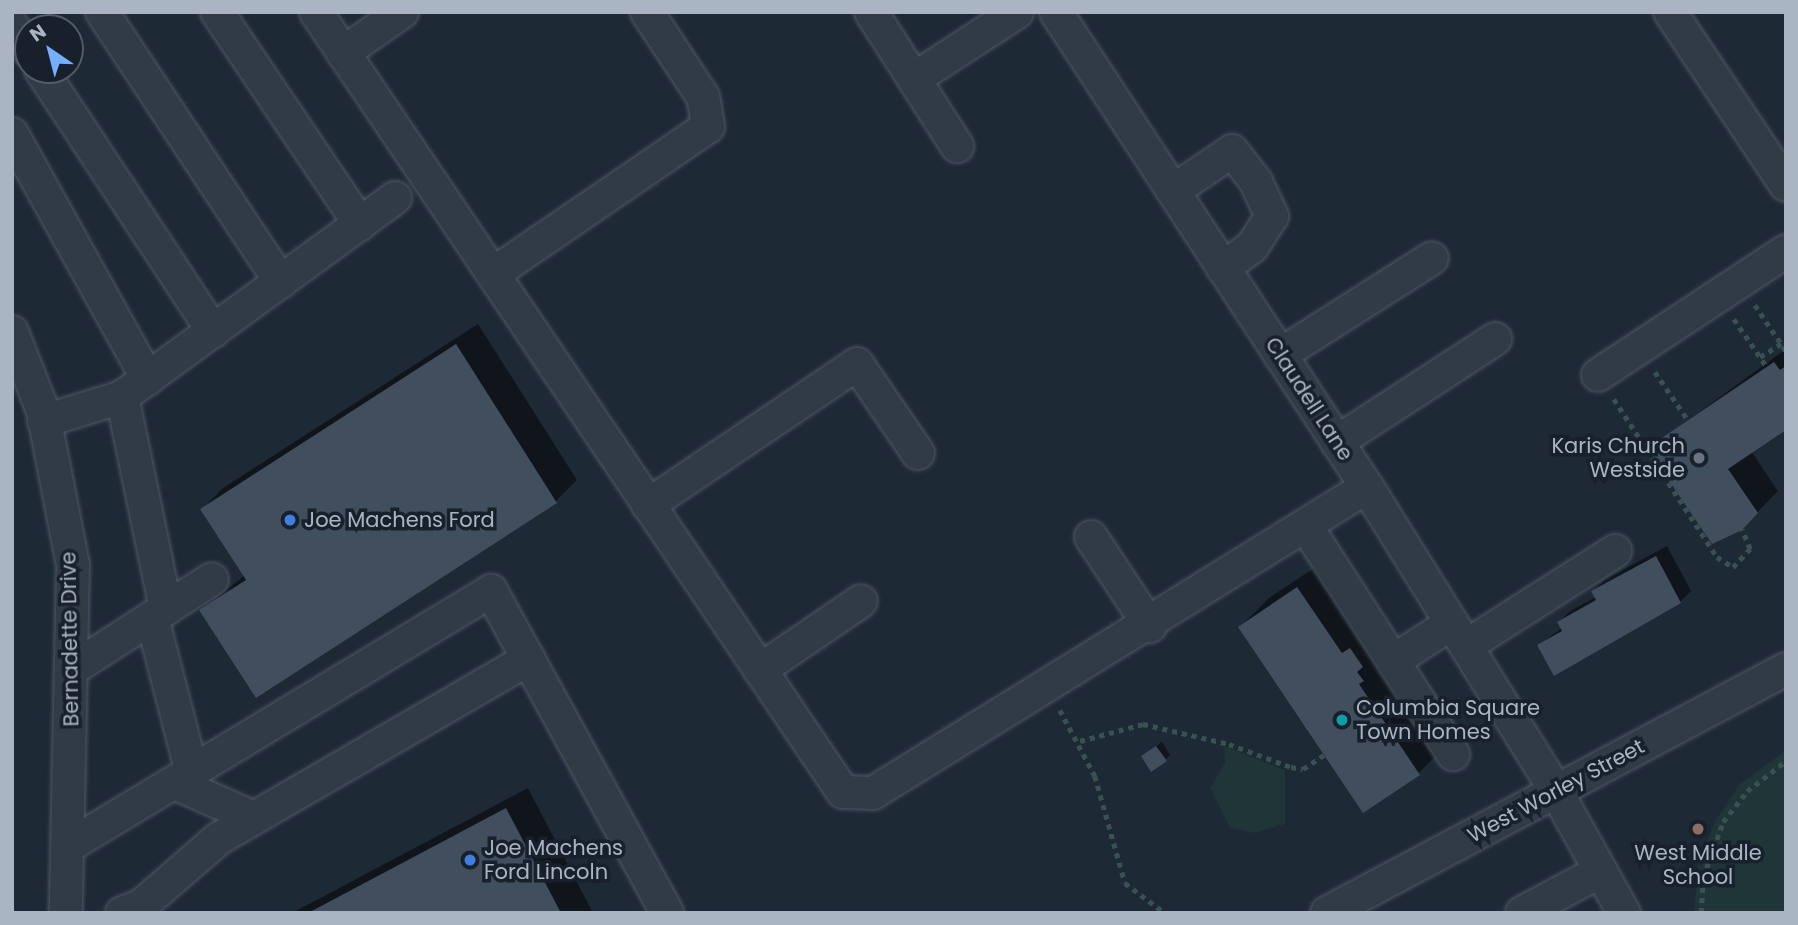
<!DOCTYPE html>
<style>
body{margin:0}
#map{position:relative;width:1798px;height:925px;overflow:hidden;background:#1e2936;font-family:Poppins,sans-serif}
div>[style]{position:absolute}
[style*='--x']{left:calc(var(--x)*1px);top:calc(var(--y)*1px);width:calc(var(--w)*1px);rotate:calc(var(--a)*1deg)}
.green>*{inset:0;background:#1f3537}
.shadow>*{inset:0;background:#0007}
.building>*{inset:0;background:#404e5e}
.path>*{height:4.5px;margin-top:-2.25px;transform-origin:0;background:repeating-linear-gradient(90deg,#3a5152 0 5px,transparent 0 10px)}
.roads{filter:drop-shadow(0 0 2px #4e5865) drop-shadow(0 0 2px #4e5865)}
.minor>*{height:32px;margin:-16px;padding:0 16px;transform-origin:16px;border-radius:16px;background:#313b46}
.dots>*{width:19px;height:19px;translate:-50% -50%;box-sizing:border-box;border:4px solid #17202b;border-radius:50%}
span{translate:-50% -50%;white-space:nowrap;text-align:center;line-height:1.15;-webkit-text-stroke:7px #17202b;paint-order:stroke}
.street-label{font-size:21px;color:#aab5c4}
.poi-label{font-size:21px;color:#aab5c4}
.right{translate:-100% -50%;text-align:right}
.left{translate:0 -50%;text-align:left}
.frame{position:absolute;inset:0;border:14px solid #aab5c4;pointer-events:none}
.north{position:absolute;left:14px;top:14px;width:70px;height:70px;box-sizing:border-box;background:#17202b;border:2px solid #525c68;border-radius:50%;rotate:325deg;font-size:19px;font-weight:700;line-height:28px;text-align:center;color:#aab5c4}
.north::after{content:'';display:block;margin:auto;width:24px;height:32px;background:#76affd;clip-path:polygon(50% 0,100% 100%,50% 72%,0 100%)}
</style>
<div id="map">
<div class="green">
<div style="clip-path:polygon(1224px 746px,1285px 770px,1285px 824px,1254px 833px,1230px 828px,1210px 788px,1225px 763px)"></div>
<div style="clip-path:polygon(1786px 750px,1786px 913px,1694px 913px,1698px 864px,1716px 820px,1739px 785px)"></div>
</div>
<div class="shadow">
<div style="clip-path:polygon(478px 324px,577px 480px,556px 501px,201px 611px,245px 575px,202px 509px,223px 488px)"></div>
<div style="clip-path:polygon(1786px 349px,1786px 428px,1751px 451px,1778px 491px,1741px 529px,1650px 448px)"></div>
<div style="clip-path:polygon(1667px 546px,1691px 591px,1680px 602px,1539px 645px,1562px 628px,1559px 622px,1570px 611px,1596px 597px,1593px 591px,1604px 580px)"></div>
<div style="clip-path:polygon(1326px 560px,1447px 744px,1419px 773px,1240px 627px,1269px 598px)"></div>
<div style="clip-path:polygon(1162px 742px,1170px 755px,1165px 760px,1143px 756px)"></div>
<div style="clip-path:polygon(528px 788px,593px 913px,292px 913px)"></div>
</div>
<div class="building">
<div style="clip-path:polygon(456px 344px,557px 503px,256px 698px,199px 610px,246px 580px,200px 509px)"></div>
<div style="clip-path:polygon(1774px 362px,1780px 370px,1786px 366px,1786px 430px,1728px 469px,1758px 513px,1742px 530px,1712px 544px,1647px 448px)"></div>
<div style="clip-path:polygon(1656px 556px,1681px 603px,1554px 676px,1537px 645px,1562px 631px,1557px 622px,1596px 600px,1591px 591px)"></div>
<div style="clip-path:polygon(1297px 587px,1342px 653px,1350px 648px,1363px 667px,1357px 672px,1364px 681px,1359px 684px,1420px 775px,1363px 813px,1238px 627px)"></div>
<div style="clip-path:polygon(1156px 746px,1167px 761px,1151px 772px,1141px 756px)"></div>
<div style="clip-path:polygon(506px 808px,561px 913px,308px 913px)"></div>
</div>
<div class="path">
<div style="--x:1755;--y:305;--w:55;--a:56"></div>
<div style="--x:1734;--y:319;--w:58;--a:55.5"></div>
<div style="--x:1760;--y:357;--w:25;--a:-32"></div>
<div style="--x:1655;--y:372;--w:58;--a:55.5"></div>
<div style="--x:1614;--y:399;--w:189;--a:56.9"></div>
<div style="--x:1717;--y:557;--w:19;--a:32"></div>
<div style="--x:1733;--y:567;--w:25;--a:-47"></div>
<div style="--x:1750;--y:549;--w:21;--a:-113"></div>
<div style="--x:1060;--y:710;--w:75;--a:62.1"></div>
<div style="--x:1095;--y:776;--w:111;--a:74.3"></div>
<div style="--x:1125;--y:883;--w:50;--a:36.9"></div>
<div style="--x:1080;--y:741;--w:65;--a:-15.1"></div>
<div style="--x:1143;--y:724;--w:88;--a:13.1"></div>
<div style="--x:1229;--y:744;--w:66;--a:20.4"></div>
<div style="--x:1291;--y:767;--w:12;--a:9"></div>
<div style="--x:1303;--y:769;--w:25;--a:-34"></div>
<div style="--x:1701;--y:913;--w:36;--a:-87"></div>
<div style="--x:1703;--y:877;--w:59;--a:-70"></div>
<div style="--x:1723;--y:822;--w:39;--a:-52"></div>
<div style="--x:1747;--y:791;--w:49;--a:-37.6"></div>
</div>
<div class="roads">
<div class="minor">
<div style="--x:102;--y:12;--w:324;--a:56.5"></div>
<div style="--x:217;--y:12;--w:256;--a:56"></div>
<div style="--x:316;--y:12;--w:941;--a:55.96"></div>
<div style="--x:843;--y:792;--w:30;--a:2"></div>
<div style="--x:873;--y:793;--w:581;--a:-31.78"></div>
<div style="--x:871;--y:12;--w:80;--a:57.3"></div>
<div style="--x:914;--y:79;--w:123;--a:-33"></div>
<div style="--x:1056;--y:12;--w:568;--a:56.79"></div>
<div style="--x:1367;--y:487;--w:358;--a:58.1"></div>
<div style="--x:1556;--y:791;--w:140;--a:60.9"></div>
<div style="--x:1670;--y:12;--w:208;--a:56.2"></div>
<div style="--x:12;--y:26;--w:29;--a:56"></div>
<div style="--x:343;--y:53;--w:72;--a:-34.8"></div>
<div style="--x:41;--y:70;--w:313;--a:56.6"></div>
<div style="--x:914;--y:79;--w:80;--a:57.3"></div>
<div style="--x:12;--y:134;--w:280;--a:61"></div>
<div style="--x:1173;--y:191;--w:71;--a:-34.1"></div>
<div style="--x:1232;--y:151;--w:39;--a:52"></div>
<div style="--x:1256;--y:182;--w:38;--a:65"></div>
<div style="--x:1272;--y:216;--w:37;--a:123"></div>
<div style="--x:1252;--y:247;--w:36;--a:144"></div>
<div style="--x:493;--y:274;--w:260;--a:-34.4"></div>
<div style="--x:708;--y:127;--w:30;--a:-99"></div>
<div style="--x:703;--y:97;--w:102;--a:-123.4"></div>
<div style="--x:12;--y:332;--w:85;--a:68.6"></div>
<div style="--x:43;--y:411;--w:157;--a:79"></div>
<div style="--x:73;--y:565;--w:348;--a:91.2"></div>
<div style="--x:1280;--y:355;--w:180;--a:-32.5"></div>
<div style="--x:1598;--y:375;--w:225;--a:-33.4"></div>
<div style="--x:44;--y:421;--w:82;--a:-17.1"></div>
<div style="--x:1337;--y:442;--w:189;--a:-33.1"></div>
<div style="--x:648;--y:505;--w:252;--a:-34"></div>
<div style="--x:857;--y:364;--w:108;--a:55.6"></div>
<div style="--x:1306;--y:526;--w:161;--a:57.2"></div>
<div style="--x:1393;--y:661;--w:70;--a:-32.8"></div>
<div style="--x:1091;--y:537;--w:107;--a:56.5"></div>
<div style="--x:166;--y:609;--w:217;--a:-101.7"></div>
<div style="--x:122;--y:397;--w:338;--a:-36.1"></div>
<div style="--x:152;--y:618;--w:160;--a:75.5"></div>
<div style="--x:1466;--y:646;--w:177;--a:-32.5"></div>
<div style="--x:1393;--y:661;--w:111;--a:57.2"></div>
<div style="--x:72;--y:669;--w:166;--a:-32.7"></div>
<div style="--x:760;--y:670;--w:122;--a:-34.3"></div>
<div style="--x:175;--y:783;--w:86;--a:23.9"></div>
<div style="--x:70;--y:845;--w:492;--a:-31.1"></div>
<div style="--x:491;--y:591;--w:367;--a:61.3"></div>
<div style="--x:122;--y:913;--w:20;--a:-20"></div>
<div style="--x:141;--y:906;--w:102;--a:-41"></div>
<div style="--x:218;--y:839;--w:359;--a:-30.1"></div>
<div style="--x:1327;--y:913;--w:520;--a:-27.99"></div>
<div style="--x:1522;--y:913;--w:89;--a:-28"></div>
</div>
</div>
<div class="dots">
<div style="left:1699px;top:458px;background:#6b7280"></div>
<div style="left:290px;top:520px;background:#3f7fe0"></div>
<div style="left:1342px;top:720px;background:#0f9aa8"></div>
<div style="left:1698px;top:829px;background:#8d6e63"></div>
<div style="left:470px;top:860px;background:#3f7fe0"></div>
</div>
<div class="street-label">
<span style="left:1309px;top:399px;rotate:57deg">Claudell Lane</span>
<span style="left:70px;top:639px;rotate:-91deg">Bernadette Drive</span>
<span style="left:1556px;top:791px;rotate:-28deg">West Worley Street</span>
</div>
<div class="poi-label">
<span class="right" style="left:1685px;top:458px">Karis Church<br>Westside</span>
<span class="left" style="left:304px;top:520px">Joe Machens Ford</span>
<span class="left" style="left:1356px;top:720px">Columbia Square<br>Town Homes</span>
<span class="left" style="left:484px;top:860px">Joe Machens<br>Ford Lincoln</span>
<span style="left:1698px;top:865px">West Middle<br>School</span>
</div>
<div class="frame"></div>
<div class="north">N</div>
</div>
